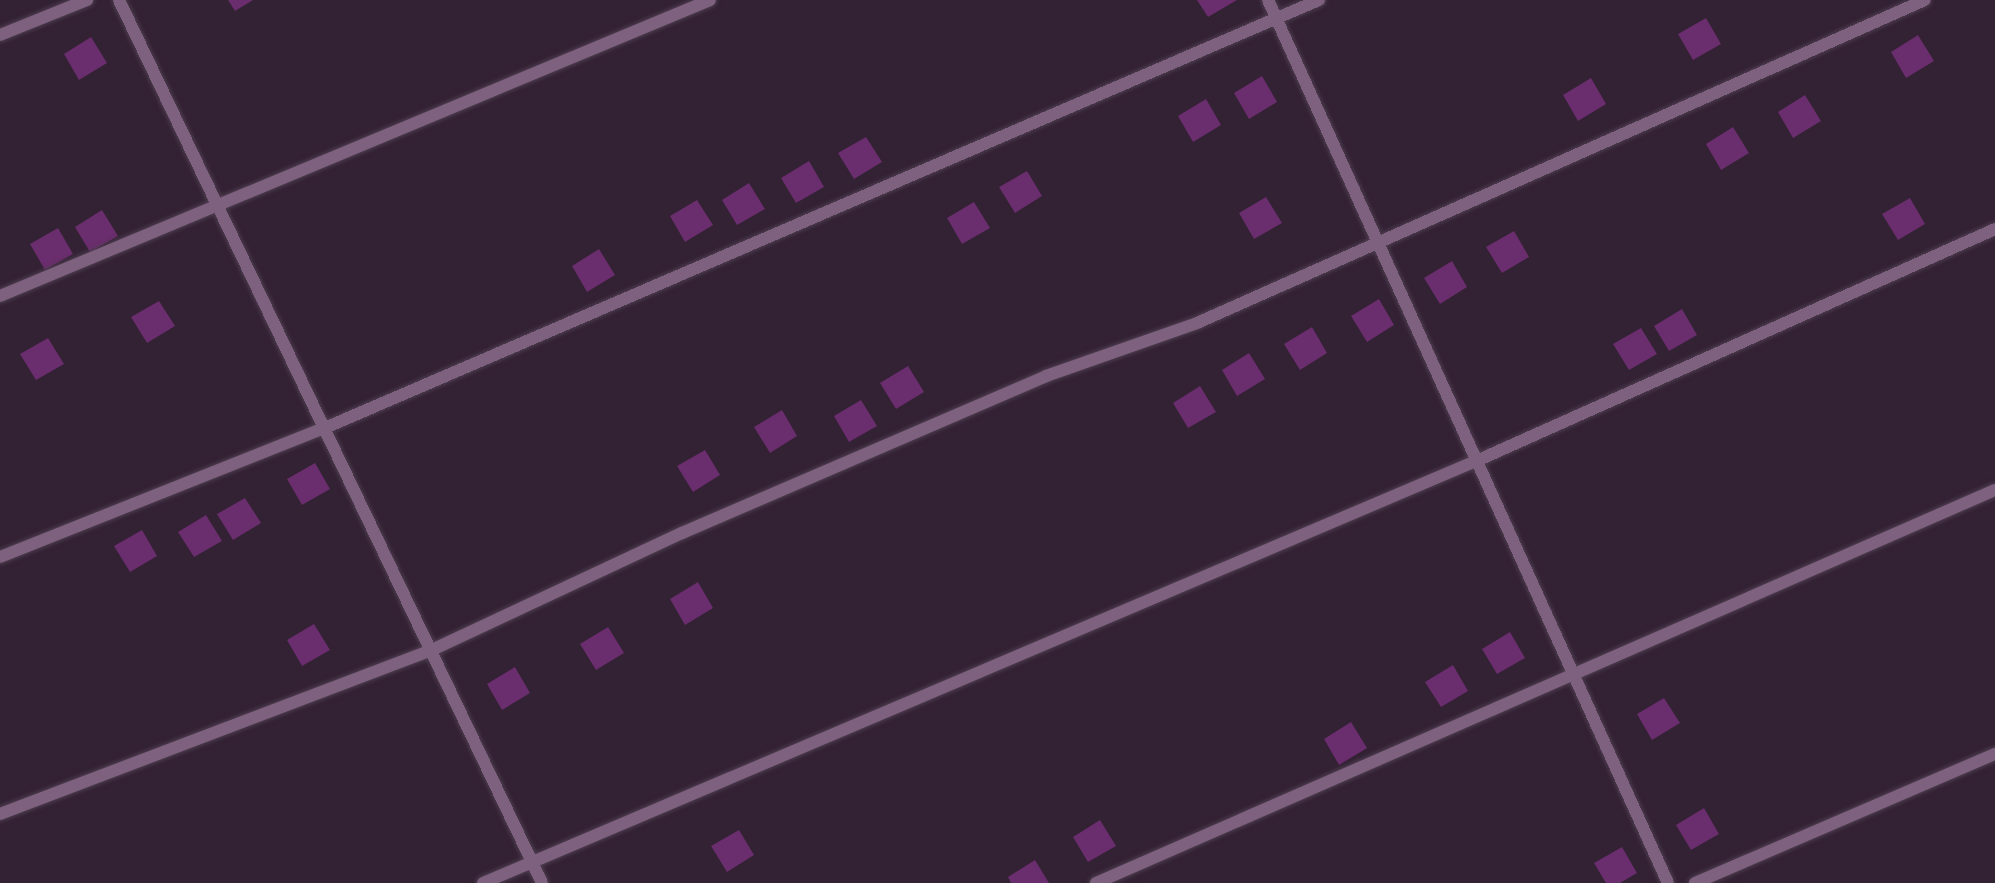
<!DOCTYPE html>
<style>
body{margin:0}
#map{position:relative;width:1995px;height:883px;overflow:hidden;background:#332134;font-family:Manrope,sans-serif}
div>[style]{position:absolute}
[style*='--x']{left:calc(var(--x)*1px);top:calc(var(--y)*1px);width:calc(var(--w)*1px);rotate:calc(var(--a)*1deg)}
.building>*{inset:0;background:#6a2d6d}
.roads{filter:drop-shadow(0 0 2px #4e3d4f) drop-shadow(0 0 2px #4e3d4f)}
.street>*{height:12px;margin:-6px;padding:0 6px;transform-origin:6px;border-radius:6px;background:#7d617e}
span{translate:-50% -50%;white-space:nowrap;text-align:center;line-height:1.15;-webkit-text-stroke:5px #160e16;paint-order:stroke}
</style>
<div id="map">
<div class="building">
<div style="clip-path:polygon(228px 0,253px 0,235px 11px)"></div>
<div style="clip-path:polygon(1197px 0,1237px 0,1208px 17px)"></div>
<div style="clip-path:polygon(1706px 18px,1721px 44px,1693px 60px,1678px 34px)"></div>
<div style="clip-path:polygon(1918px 35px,1934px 61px,1906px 78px,1891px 52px)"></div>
<div style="clip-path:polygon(91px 37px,107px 63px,79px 80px,64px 54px)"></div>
<div style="clip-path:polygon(1262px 76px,1277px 102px,1249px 119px,1234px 93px)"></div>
<div style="clip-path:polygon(1591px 78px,1606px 104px,1578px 121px,1563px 95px)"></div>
<div style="clip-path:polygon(1805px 95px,1821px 121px,1793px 138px,1778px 112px)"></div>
<div style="clip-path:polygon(1206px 99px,1221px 125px,1193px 142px,1178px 116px)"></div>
<div style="clip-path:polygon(1733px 127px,1749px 153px,1721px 170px,1706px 144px)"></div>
<div style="clip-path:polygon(866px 137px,882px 162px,854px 179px,838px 153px)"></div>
<div style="clip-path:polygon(809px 161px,824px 187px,796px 203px,781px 178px)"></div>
<div style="clip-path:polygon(1027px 171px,1042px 196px,1015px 213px,999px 187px)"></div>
<div style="clip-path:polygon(749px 183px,765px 209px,737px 225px,722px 200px)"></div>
<div style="clip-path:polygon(1266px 197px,1282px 223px,1254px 239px,1239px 213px)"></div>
<div style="clip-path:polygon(1910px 198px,1925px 224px,1898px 240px,1882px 214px)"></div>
<div style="clip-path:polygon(697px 200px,713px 225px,685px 242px,670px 216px)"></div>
<div style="clip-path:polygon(974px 202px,990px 228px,962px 244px,947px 218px)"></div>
<div style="clip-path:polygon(102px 210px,118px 236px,90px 252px,75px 227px)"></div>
<div style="clip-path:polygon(58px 228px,73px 254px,45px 270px,30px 244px)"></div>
<div style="clip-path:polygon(1514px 231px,1529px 257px,1502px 273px,1486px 247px)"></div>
<div style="clip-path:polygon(599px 249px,615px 275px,587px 292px,572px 266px)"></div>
<div style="clip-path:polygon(1452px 261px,1467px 287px,1440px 304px,1424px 278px)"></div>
<div style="clip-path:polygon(1379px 299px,1394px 325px,1367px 342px,1351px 316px)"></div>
<div style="clip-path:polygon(159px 301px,175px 326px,147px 343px,131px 317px)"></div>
<div style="clip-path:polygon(1682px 309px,1697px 335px,1669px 351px,1654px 326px)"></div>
<div style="clip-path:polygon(1312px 327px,1327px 353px,1300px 370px,1284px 344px)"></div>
<div style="clip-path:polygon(1641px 328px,1657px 354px,1629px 370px,1613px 344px)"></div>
<div style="clip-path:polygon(48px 338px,64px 364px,36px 380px,20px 354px)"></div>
<div style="clip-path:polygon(1249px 353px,1265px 379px,1237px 396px,1222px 370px)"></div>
<div style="clip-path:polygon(908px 366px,924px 392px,896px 409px,880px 383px)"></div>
<div style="clip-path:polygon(1200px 386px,1216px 412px,1188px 428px,1173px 403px)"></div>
<div style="clip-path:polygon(861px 400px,877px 426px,849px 442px,834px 416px)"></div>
<div style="clip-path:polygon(782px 410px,797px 436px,770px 453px,754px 427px)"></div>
<div style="clip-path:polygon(705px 450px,720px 475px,693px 492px,677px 466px)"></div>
<div style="clip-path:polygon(315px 463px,330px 489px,302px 505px,287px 479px)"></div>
<div style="clip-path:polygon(245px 498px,261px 523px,233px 540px,217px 514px)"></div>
<div style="clip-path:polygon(206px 515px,222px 541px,194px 557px,178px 532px)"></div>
<div style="clip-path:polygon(142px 530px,157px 556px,130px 572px,114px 546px)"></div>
<div style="clip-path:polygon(698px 582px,713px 608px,685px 625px,670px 599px)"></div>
<div style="clip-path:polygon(314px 624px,330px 650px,302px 666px,287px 640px)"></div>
<div style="clip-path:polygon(608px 627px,624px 653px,596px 670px,580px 644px)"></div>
<div style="clip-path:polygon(1510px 632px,1525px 658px,1497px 674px,1482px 649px)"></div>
<div style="clip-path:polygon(1453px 665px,1468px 691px,1441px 707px,1425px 682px)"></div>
<div style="clip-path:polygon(515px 667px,530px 693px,502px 710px,487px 684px)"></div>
<div style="clip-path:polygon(1664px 698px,1680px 723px,1652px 740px,1637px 714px)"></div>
<div style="clip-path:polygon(1351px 722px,1367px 748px,1339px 765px,1324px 739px)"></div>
<div style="clip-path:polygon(1704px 808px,1719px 834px,1691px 850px,1676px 825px)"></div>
<div style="clip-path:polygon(1100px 820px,1116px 846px,1088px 862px,1073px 837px)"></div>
<div style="clip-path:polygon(739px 830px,754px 855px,727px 872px,711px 846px)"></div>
<div style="clip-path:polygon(1622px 847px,1637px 873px,1620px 883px,1606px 883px,1594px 863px)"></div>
<div style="clip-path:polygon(1035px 860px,1049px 883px,1011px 883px,1008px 877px)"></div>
</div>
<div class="roads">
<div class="street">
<div style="--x:119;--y:0;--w:979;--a:64.4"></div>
<div style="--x:1268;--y:0;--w:969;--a:65.63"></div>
<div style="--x:0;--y:35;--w:94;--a:-21.9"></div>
<div style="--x:0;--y:296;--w:769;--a:-22.63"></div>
<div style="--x:0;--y:557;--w:352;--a:-21.7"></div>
<div style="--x:327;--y:427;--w:1080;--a:-23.29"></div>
<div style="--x:0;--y:814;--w:464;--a:-20.8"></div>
<div style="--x:434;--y:649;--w:274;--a:-25.1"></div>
<div style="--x:682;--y:533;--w:396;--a:-23.3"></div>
<div style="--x:1046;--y:376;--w:160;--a:-19.3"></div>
<div style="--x:1197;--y:323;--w:796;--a:-23.93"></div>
<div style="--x:483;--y:883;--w:1077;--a:-23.02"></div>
<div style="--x:1474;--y:462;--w:571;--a:-24.09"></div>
<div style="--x:1096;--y:883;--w:981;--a:-23.61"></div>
<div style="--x:1695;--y:883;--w:327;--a:-23.3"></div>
</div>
</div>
</div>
